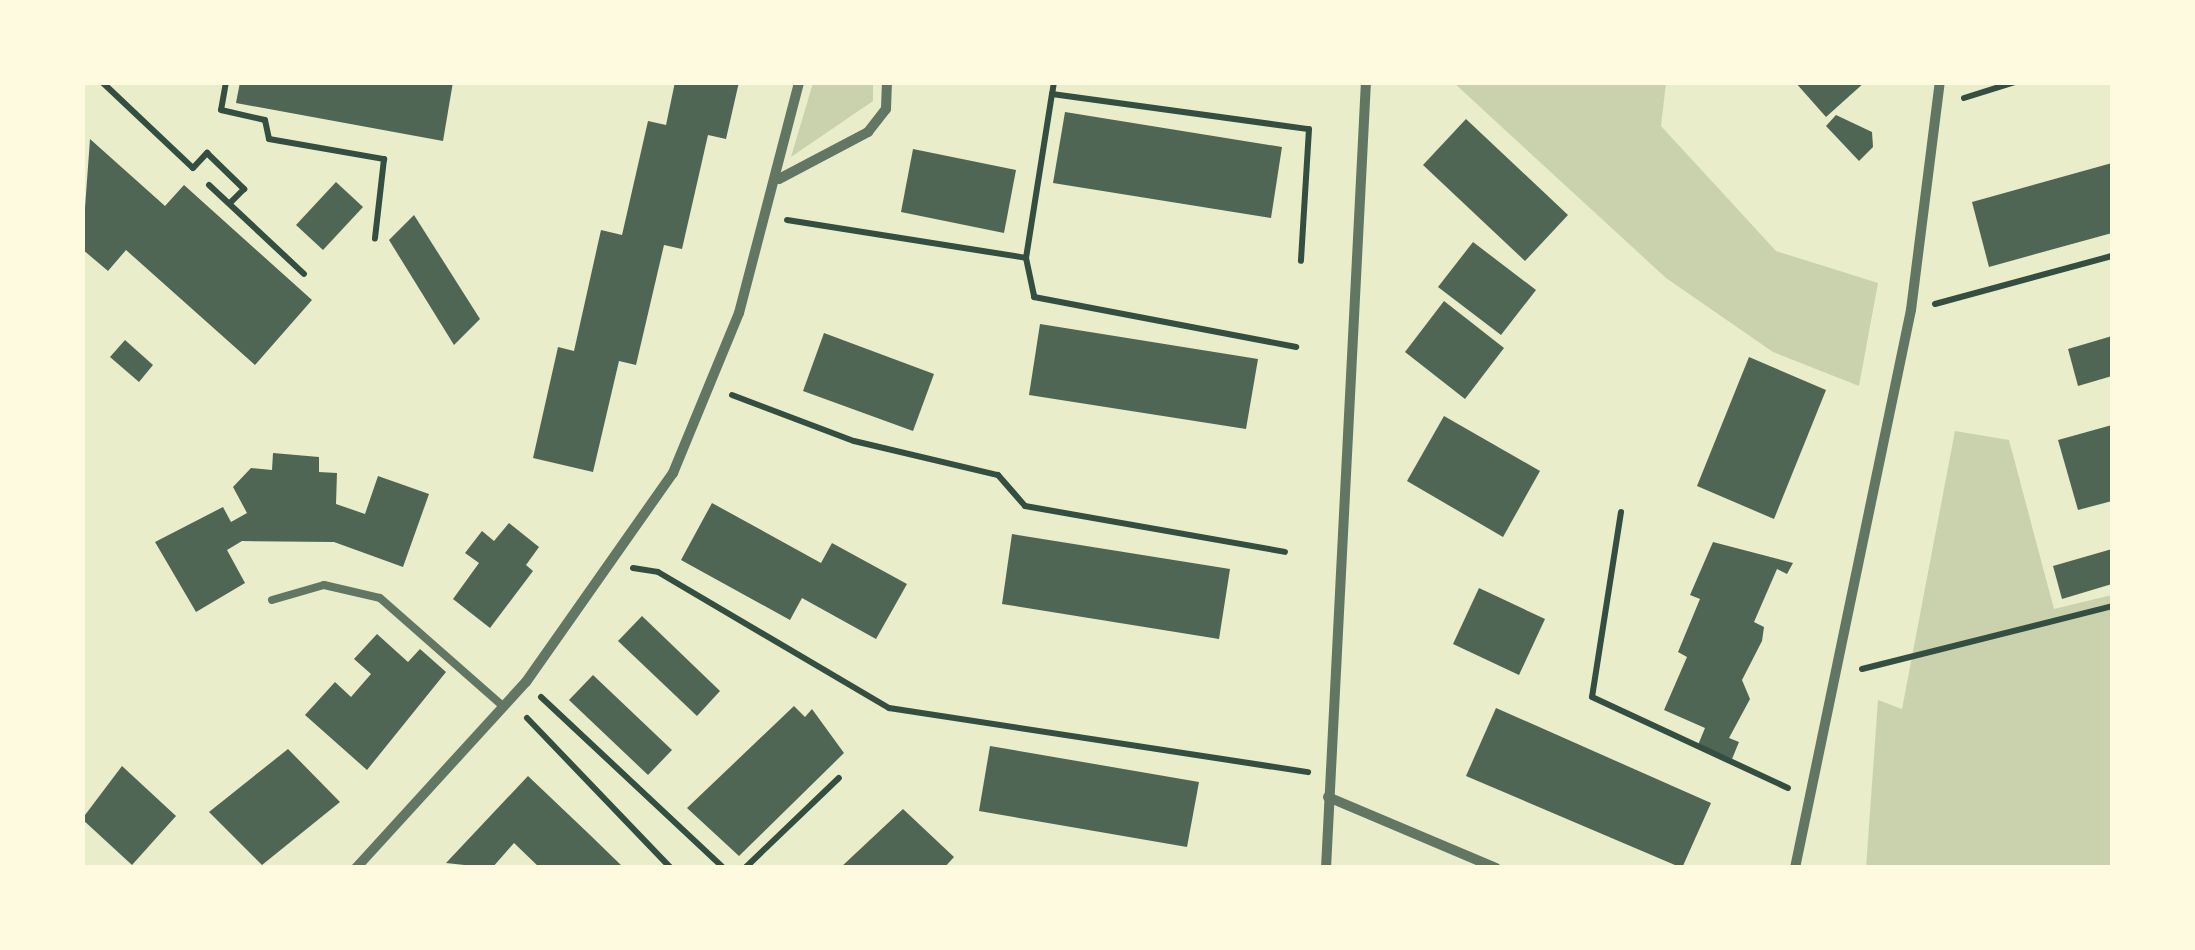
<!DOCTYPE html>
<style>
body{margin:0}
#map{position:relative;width:2195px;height:950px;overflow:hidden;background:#e9edc9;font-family:"DM Sans",sans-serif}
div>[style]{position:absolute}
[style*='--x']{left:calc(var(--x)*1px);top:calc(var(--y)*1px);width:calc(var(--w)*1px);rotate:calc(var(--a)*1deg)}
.green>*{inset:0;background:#cad2ad}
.building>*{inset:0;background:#4f6655}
.path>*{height:6px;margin:-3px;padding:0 3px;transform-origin:3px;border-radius:3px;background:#344e41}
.service>*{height:8px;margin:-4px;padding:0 4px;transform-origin:4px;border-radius:4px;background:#617663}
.minor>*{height:10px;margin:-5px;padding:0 5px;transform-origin:5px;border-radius:5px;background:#617663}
span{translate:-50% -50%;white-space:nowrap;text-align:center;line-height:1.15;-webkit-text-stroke:10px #fefae0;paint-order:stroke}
.frame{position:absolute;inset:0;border:85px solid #fefae0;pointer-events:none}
</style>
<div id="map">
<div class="green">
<div style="clip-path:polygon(813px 83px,873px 83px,873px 101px,791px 157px)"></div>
<div style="clip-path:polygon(1454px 83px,1666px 83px,1661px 126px,1776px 251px,1878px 283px,1859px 386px,1773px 352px,1666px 278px)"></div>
<div style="clip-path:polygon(1955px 431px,2009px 440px,2054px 609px,2112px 595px,2112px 867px,1866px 868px,1878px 700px,1902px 709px)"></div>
</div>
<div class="building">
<div style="clip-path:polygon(240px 82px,453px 82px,443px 141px,236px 103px)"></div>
<div style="clip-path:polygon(675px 82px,739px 82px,726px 139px,708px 135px,682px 249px,664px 245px,636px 365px,619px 361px,593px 472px,533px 458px,558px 347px,574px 351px,601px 230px,622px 235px,648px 121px,666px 125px)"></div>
<div style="clip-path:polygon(1795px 82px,1865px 82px,1826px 117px)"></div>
<div style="clip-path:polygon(1065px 112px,1282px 147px,1271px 218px,1053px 183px)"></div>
<div style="clip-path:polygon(1836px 115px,1872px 132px,1873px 147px,1859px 161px,1826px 126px)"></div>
<div style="clip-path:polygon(1466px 119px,1568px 215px,1525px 261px,1423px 165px)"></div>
<div style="clip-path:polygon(90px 139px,165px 206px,184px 185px,312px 300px,255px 365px,126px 250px,108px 271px,82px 249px)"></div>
<div style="clip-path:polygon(913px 149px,1016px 170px,1004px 233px,901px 212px)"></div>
<div style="clip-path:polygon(2112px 163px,2112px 233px,1989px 267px,1972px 202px)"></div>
<div style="clip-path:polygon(336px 182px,363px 207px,323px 250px,296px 225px)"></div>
<div style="clip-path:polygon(414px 215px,480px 319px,454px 345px,389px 240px)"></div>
<div style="clip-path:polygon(1473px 242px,1536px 290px,1501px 335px,1438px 287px)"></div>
<div style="clip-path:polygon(1444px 301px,1504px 348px,1465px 399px,1405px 352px)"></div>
<div style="clip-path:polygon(1040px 324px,1258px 359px,1246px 429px,1029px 395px)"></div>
<div style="clip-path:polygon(824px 333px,934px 374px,913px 431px,803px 391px)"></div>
<div style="clip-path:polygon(2112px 336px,2112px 376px,2078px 386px,2068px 349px)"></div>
<div style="clip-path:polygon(125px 340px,153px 365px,139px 382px,110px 357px)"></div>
<div style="clip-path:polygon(1749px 357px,1826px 390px,1774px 519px,1697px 486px)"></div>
<div style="clip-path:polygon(1444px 416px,1540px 471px,1503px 537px,1407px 481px)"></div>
<div style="clip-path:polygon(2112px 425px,2112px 501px,2078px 510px,2058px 440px)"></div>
<div style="clip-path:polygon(273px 453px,319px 457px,319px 472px,337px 473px,336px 504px,365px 514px,378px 476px,429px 494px,403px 567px,334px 542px,242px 541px,227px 550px,245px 583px,196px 612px,155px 542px,223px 507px,231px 522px,247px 513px,233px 487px,251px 468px,272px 470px)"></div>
<div style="clip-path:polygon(712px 503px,821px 563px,832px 543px,907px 584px,876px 639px,802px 598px,790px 620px,681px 560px)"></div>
<div style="clip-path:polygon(509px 523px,539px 547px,526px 565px,533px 571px,490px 628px,453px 599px,479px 563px,465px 553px,482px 531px,494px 541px)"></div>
<div style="clip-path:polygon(1012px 534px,1230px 569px,1219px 639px,1002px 604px)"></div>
<div style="clip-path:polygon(1713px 542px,1793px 563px,1787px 574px,1777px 569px,1754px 622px,1764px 627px,1762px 641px,1742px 680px,1750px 699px,1729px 738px,1739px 742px,1732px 759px,1698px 745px,1705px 728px,1664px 710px,1687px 657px,1678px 652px,1700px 599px,1690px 595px)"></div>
<div style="clip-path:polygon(2112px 549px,2112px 584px,2062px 599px,2053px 566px)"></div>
<div style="clip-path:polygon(1479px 588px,1545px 619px,1519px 675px,1453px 644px)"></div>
<div style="clip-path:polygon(642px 616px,720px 691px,697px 716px,618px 641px)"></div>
<div style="clip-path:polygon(377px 634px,408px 662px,420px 649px,446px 672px,367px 770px,305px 715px,335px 682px,351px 697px,371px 674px,354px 659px)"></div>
<div style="clip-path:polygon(593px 675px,672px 750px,648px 775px,569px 700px)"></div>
<div style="clip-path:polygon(794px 706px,805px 717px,812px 709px,844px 753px,739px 856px,687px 808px)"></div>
<div style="clip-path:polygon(1496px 708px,1711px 803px,1682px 868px,1466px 776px)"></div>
<div style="clip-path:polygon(990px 746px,1199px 782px,1187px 847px,979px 811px)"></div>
<div style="clip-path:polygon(288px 749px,340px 802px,262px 865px,209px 812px)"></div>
<div style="clip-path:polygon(122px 766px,176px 816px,132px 865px,82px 819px)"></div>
<div style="clip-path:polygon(528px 776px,589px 834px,624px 868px,540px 868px,514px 843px,492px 868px,446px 863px)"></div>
<div style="clip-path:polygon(903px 809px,954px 857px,944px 868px,840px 868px)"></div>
</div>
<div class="path">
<div style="--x:102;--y:82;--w:125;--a:43.4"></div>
<div style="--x:193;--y:168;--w:21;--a:-47"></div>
<div style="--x:207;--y:153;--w:52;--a:44.2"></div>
<div style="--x:244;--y:189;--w:20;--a:135"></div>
<div style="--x:226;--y:82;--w:28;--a:100"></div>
<div style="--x:221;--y:110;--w:45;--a:12.8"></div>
<div style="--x:265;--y:120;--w:19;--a:78"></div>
<div style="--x:269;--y:139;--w:117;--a:9.9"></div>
<div style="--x:384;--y:159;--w:80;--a:96.5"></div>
<div style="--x:1054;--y:82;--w:12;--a:99"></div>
<div style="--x:1052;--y:94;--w:259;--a:7.8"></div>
<div style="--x:1309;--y:129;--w:132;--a:93.5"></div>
<div style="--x:1964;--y:98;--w:53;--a:-17.4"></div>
<div style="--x:209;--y:185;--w:130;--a:43.1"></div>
<div style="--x:787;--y:220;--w:242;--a:9"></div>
<div style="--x:1026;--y:258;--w:40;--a:78"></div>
<div style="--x:1034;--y:297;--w:267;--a:10.8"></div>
<div style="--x:1026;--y:258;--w:166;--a:-81"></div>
<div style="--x:1935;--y:304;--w:183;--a:-15.2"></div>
<div style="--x:732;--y:395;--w:130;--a:20.7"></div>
<div style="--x:854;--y:441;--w:148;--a:13.3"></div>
<div style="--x:998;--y:475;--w:41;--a:48.9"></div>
<div style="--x:1025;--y:506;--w:264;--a:10"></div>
<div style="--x:1621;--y:512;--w:187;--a:98.9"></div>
<div style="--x:1592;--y:697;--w:216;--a:24.9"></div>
<div style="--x:633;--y:568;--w:25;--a:9"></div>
<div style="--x:658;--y:572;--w:268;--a:30.5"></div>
<div style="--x:889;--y:708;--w:424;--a:8.7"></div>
<div style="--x:1862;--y:669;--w:258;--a:-14.1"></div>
<div style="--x:541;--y:697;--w:250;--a:43.1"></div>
<div style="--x:527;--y:718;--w:208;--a:46.2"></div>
<div style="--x:745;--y:868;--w:130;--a:-43.8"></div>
</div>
<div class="service">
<div style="--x:272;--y:600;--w:54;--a:-16.1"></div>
<div style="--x:324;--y:585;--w:57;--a:13.1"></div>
<div style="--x:380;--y:598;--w:165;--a:41.3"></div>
</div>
<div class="minor">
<div style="--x:779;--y:179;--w:101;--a:-27.8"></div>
<div style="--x:868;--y:132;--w:29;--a:-52"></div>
<div style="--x:886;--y:109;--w:27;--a:-88"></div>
<div style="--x:1328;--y:797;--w:182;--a:22.9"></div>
<div style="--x:356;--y:868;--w:252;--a:-47.6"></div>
<div style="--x:526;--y:682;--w:256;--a:-54.9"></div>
<div style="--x:673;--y:473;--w:173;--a:-67.6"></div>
<div style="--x:739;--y:313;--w:239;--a:-75.4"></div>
<div style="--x:1326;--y:868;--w:787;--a:-87.09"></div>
<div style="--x:1795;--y:868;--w:570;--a:-78.26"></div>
<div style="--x:1911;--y:310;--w:230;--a:-82.8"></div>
</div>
<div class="frame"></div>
</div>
